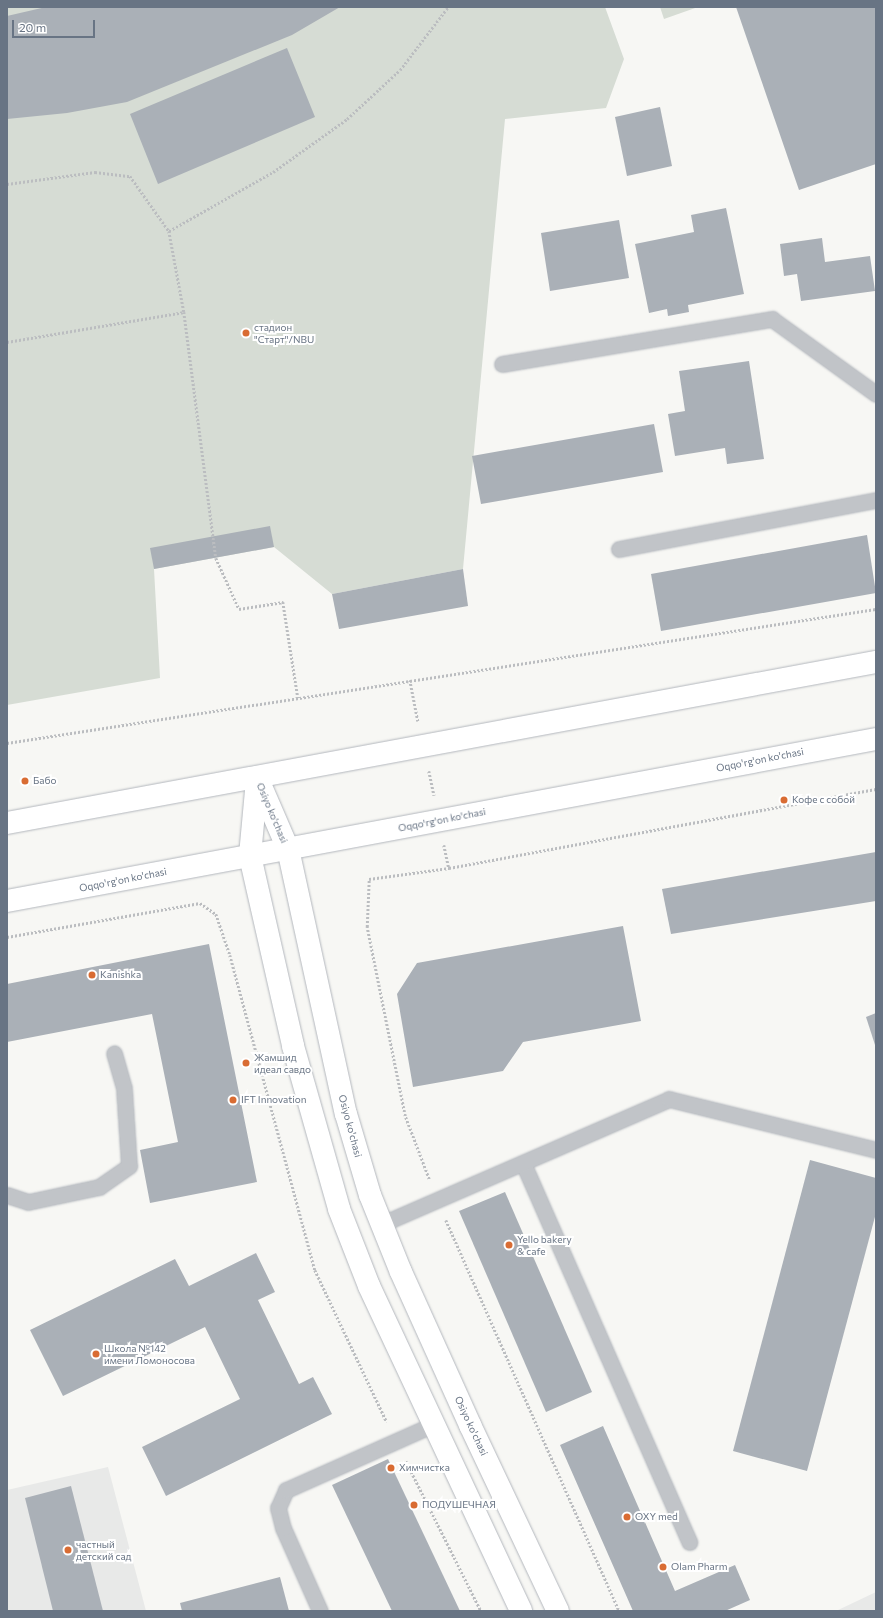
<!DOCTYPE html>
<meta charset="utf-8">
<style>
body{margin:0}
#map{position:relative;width:883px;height:1618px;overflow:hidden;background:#f7f7f4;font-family:Commissioner,sans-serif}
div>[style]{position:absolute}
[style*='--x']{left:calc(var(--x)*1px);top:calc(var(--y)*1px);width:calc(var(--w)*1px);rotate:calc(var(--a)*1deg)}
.built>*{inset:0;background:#e8e9e8}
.green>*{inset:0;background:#d6dcd4}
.building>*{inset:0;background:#aab0b7}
.path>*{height:2.5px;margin-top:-1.25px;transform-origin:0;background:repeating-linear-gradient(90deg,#bbbdc0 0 2px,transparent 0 4px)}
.roads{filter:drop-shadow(0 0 1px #b3b7bd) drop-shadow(0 0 1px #b3b7bd)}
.lane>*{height:15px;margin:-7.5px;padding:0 7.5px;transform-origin:7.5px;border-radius:7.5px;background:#c1c4c8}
.secondary>*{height:22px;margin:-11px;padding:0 11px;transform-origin:11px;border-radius:11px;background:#fff}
.dots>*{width:11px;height:11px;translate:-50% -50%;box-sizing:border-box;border:2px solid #fff;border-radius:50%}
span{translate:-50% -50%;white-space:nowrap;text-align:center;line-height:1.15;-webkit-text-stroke:4px #fff;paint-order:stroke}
.poi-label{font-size:10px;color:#687484}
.left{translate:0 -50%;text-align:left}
.street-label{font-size:10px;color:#687484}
.frame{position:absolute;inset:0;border:8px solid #687484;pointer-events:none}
.scale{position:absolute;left:12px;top:20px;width:83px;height:18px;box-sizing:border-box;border:2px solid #687484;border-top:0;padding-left:5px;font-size:12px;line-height:14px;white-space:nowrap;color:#687484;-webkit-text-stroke:3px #fff;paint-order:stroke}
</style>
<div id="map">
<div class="built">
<div style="clip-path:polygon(108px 1467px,146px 1611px,7px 1611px,7px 1490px)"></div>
<div style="clip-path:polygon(876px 1592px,876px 1611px,836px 1611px)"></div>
</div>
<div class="green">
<div style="clip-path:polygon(7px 7px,605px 7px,624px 59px,606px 108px,505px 119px,463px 569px,332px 594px,274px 547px,154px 569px,160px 678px,7px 705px)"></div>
<div style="clip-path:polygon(660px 7px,698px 7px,664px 19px)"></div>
</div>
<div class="building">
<div style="clip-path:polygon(46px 7px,340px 7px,292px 35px,127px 102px,67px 113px,7px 119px,7px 16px)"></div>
<div style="clip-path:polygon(736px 7px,876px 7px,876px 164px,799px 190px)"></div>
<div style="clip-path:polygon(287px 48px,315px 117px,158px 184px,130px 114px)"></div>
<div style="clip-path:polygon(660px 107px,672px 166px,627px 176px,615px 117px)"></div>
<div style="clip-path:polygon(726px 208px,744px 294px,688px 305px,689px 312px,668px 316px,667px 309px,649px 313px,635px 244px,694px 232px,691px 215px)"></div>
<div style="clip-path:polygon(619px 220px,629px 278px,550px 291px,541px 233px)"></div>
<div style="clip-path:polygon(822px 238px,825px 262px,870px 256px,875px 291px,801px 301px,797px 274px,784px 276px,780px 244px)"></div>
<div style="clip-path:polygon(749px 361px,764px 459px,727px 464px,725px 448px,675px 456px,668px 414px,685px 411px,679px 371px)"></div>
<div style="clip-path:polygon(654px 424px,663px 472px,481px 504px,472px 456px)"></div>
<div style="clip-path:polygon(270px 526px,274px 547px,154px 569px,150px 548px)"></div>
<div style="clip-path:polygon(867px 535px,876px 593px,661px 631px,651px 574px)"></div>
<div style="clip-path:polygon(463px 569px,468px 606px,339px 629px,332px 594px)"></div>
<div style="clip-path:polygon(876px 852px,876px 901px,671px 934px,662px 889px)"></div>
<div style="clip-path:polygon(623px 926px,641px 1021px,523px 1042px,503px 1071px,413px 1087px,397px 994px,417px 963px)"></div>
<div style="clip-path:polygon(209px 944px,257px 1182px,150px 1203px,140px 1150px,178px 1142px,152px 1014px,7px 1042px,7px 984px)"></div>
<div style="clip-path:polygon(876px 1013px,876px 1048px,866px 1017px)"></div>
<div style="clip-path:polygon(810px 1160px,876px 1178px,876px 1213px,807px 1471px,733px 1451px)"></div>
<div style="clip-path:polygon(505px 1192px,592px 1392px,546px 1412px,459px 1211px)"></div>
<div style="clip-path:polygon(256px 1253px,275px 1292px,258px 1300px,299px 1384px,313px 1377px,332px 1414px,166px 1496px,142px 1447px,240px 1399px,205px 1327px,63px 1396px,30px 1330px,175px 1259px,189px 1286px)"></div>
<div style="clip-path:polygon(603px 1426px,675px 1591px,735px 1565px,750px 1600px,725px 1611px,633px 1611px,560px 1445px)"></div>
<div style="clip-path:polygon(388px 1459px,460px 1611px,392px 1611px,332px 1485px)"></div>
<div style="clip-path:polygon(71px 1486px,103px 1611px,53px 1611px,25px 1498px)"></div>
<div style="clip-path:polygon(280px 1577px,289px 1611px,182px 1611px,180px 1603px)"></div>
</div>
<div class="path">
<div style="--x:7;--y:184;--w:89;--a:-7.8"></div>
<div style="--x:95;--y:172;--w:35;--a:7"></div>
<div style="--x:130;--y:176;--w:67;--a:54.7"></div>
<div style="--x:169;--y:231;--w:82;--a:79.5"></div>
<div style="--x:184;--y:312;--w:248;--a:82.6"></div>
<div style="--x:216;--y:558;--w:56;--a:65.7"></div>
<div style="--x:239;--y:609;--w:45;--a:-9"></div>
<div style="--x:283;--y:602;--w:97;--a:81.1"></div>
<div style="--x:169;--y:231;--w:120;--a:-29.6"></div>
<div style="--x:273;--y:172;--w:91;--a:-35.6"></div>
<div style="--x:347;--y:119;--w:72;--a:-42.8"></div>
<div style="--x:400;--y:70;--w:79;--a:-52.7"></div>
<div style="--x:7;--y:342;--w:180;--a:-9.6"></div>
<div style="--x:410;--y:680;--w:42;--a:79"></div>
<div style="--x:7;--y:743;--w:879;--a:-8.77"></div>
<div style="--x:429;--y:771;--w:25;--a:78"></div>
<div style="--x:444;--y:845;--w:24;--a:78"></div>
<div style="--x:7;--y:937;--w:196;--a:-10"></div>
<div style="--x:200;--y:903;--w:19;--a:35"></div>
<div style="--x:216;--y:914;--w:43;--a:71.1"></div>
<div style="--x:230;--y:955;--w:326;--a:74.9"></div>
<div style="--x:315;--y:1270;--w:168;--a:64.7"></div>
<div style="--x:429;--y:1179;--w:67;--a:-110.9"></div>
<div style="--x:405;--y:1116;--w:193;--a:-101.4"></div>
<div style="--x:367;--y:927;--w:48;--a:-87.6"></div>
<div style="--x:369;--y:879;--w:81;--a:-7.8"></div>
<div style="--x:449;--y:868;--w:434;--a:-10.5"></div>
<div style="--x:446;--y:1220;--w:428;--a:66.1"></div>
<div style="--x:406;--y:1461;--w:168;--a:63.4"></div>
</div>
<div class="roads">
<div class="lane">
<div style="--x:502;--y:364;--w:274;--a:-9.5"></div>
<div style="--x:772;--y:319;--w:128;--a:35.8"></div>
<div style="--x:619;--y:549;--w:262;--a:-10.8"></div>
<div style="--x:523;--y:1163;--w:414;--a:66.3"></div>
<div style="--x:7;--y:1195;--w:22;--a:18"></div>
<div style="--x:28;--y:1202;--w:73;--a:-11.9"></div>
<div style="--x:99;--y:1187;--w:37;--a:-35"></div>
<div style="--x:129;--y:1166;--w:78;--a:-93.7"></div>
<div style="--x:124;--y:1088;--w:36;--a:-106"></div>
<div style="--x:382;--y:1224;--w:313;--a:-23.5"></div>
<div style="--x:669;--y:1099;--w:213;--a:13.8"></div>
<div style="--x:320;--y:1611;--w:91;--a:-114"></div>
<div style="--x:283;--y:1528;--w:21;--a:-104"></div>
<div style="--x:278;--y:1508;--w:20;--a:-66"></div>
<div style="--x:286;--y:1490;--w:162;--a:-24"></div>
</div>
<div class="secondary">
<div style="--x:257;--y:777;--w:78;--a:66.7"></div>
<div style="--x:288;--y:849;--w:271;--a:77.7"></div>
<div style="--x:346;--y:1114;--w:84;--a:73.5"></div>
<div style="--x:370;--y:1195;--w:83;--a:68.1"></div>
<div style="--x:401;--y:1272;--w:168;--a:65.7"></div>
<div style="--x:470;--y:1425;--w:206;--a:64.7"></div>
<div style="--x:257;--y:780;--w:76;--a:95.3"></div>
<div style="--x:250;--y:856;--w:195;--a:77.2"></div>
<div style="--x:293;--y:1046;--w:169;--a:74.2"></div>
<div style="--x:339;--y:1209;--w:83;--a:68.7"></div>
<div style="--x:369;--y:1286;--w:359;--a:64.9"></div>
<div style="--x:7;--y:823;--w:884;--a:-10.5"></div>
<div style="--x:7;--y:901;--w:884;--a:-10.56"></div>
</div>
</div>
<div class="dots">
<div style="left:246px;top:333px;background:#d96c33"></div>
<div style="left:25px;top:781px;background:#d96c33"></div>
<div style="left:784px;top:800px;background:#d96c33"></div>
<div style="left:92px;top:975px;background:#d96c33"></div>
<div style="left:246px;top:1063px;background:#d96c33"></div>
<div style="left:233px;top:1100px;background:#d96c33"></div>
<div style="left:509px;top:1245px;background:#d96c33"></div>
<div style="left:96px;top:1354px;background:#d96c33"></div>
<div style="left:391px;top:1468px;background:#d96c33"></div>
<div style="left:414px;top:1505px;background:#d96c33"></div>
<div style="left:627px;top:1517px;background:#d96c33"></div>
<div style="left:68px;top:1550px;background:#d96c33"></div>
<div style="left:663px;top:1567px;background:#d96c33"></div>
</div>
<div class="poi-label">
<span class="left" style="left:254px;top:333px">стадион<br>"Старт"/NBU</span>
<span class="left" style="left:33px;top:781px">Бабо</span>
<span class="left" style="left:792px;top:800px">Кофе с собой</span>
<span class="left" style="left:100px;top:975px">Kanishka</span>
<span class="left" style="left:254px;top:1063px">Жамшид<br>идеал савдо</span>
<span class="left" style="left:241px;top:1100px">IFT Innovation</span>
<span class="left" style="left:517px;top:1245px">Yello bakery<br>&amp; cafe</span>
<span class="left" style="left:104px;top:1354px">Школа №142<br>имени Ломоносова</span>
<span class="left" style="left:399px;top:1468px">Химчистка</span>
<span class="left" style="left:422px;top:1505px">ПОДУШЕЧНАЯ</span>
<span class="left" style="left:635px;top:1517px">OXY med</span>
<span class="left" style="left:76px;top:1550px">частный<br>детский сад</span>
<span class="left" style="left:671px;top:1567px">Olam Pharm</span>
</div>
<div class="street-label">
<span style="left:760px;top:760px;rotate:-11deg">Oqqo'rg'on ko'chasi</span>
<span style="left:272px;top:813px;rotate:67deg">Osiyo ko'chasi</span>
<span style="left:442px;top:820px;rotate:-11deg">Oqqo'rg'on ko'chasi</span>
<span style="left:123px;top:880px;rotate:-11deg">Oqqo'rg'on ko'chasi</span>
<span style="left:350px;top:1126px;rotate:75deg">Osiyo ko'chasi</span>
<span style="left:471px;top:1426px;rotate:65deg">Osiyo ko'chasi</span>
</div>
<div class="frame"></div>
<div class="scale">20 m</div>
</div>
